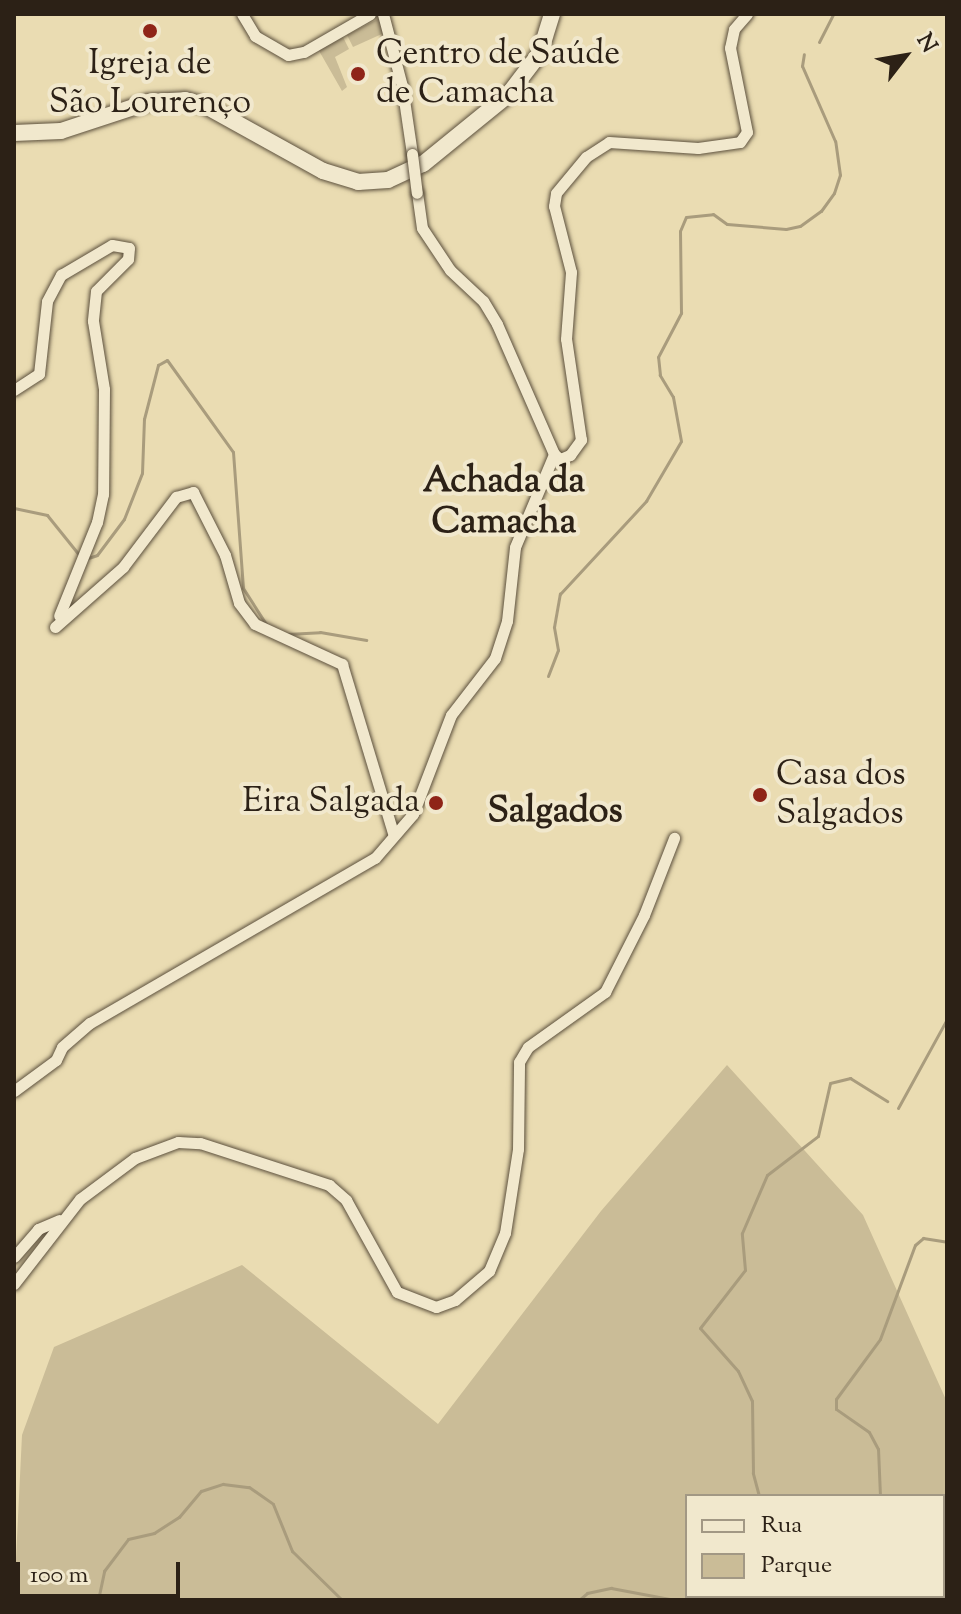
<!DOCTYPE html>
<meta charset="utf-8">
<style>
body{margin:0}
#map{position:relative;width:961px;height:1614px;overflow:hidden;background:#eadcb2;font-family:"Sorts Mill Goudy",serif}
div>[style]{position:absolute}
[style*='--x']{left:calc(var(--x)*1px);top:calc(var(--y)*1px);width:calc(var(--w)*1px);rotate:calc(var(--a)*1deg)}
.green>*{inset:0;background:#cabc97}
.stream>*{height:3px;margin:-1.5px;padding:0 1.5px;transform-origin:1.5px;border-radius:1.5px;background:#a99c7d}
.roads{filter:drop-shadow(0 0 2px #5c503d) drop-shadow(0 0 2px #5c503d)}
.minor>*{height:11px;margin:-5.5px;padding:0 5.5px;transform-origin:5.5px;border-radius:5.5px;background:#f1e8cd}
.secondary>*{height:16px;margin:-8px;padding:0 8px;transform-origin:8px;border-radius:8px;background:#f1e8cd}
.bridges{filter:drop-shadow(0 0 2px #5c503d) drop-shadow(0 0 2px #5c503d)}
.minor-bridge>*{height:11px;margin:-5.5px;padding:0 5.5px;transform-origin:5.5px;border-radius:5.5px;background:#f1e8cd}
.dots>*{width:22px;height:22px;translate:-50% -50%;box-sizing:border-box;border:4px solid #f1e8cd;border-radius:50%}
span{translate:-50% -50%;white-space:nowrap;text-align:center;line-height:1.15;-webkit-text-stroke:8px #f1e8cd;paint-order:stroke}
.poi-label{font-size:34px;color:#2c2116}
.left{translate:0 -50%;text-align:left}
.right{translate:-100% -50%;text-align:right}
.neighbourhood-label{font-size:36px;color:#2c2116;font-weight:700}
.frame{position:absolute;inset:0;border:16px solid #2c2116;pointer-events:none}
.legend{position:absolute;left:685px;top:1494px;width:260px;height:104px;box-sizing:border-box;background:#f1e8cd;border:2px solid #a29884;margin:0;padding:10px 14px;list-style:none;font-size:24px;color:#2c2116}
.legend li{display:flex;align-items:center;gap:16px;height:40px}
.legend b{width:40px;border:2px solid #a29884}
.north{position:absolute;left:865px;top:16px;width:80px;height:80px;-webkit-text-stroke:6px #f1e8cd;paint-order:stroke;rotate:59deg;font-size:22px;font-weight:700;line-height:32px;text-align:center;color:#2c2116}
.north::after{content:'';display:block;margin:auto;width:28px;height:36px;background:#2c2116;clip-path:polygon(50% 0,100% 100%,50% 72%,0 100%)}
.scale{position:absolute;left:16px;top:1562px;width:164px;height:36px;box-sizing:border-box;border:4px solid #2c2116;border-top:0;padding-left:10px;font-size:24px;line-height:28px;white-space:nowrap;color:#2c2116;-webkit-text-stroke:6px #f1e8cd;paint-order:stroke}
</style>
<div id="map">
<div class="green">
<div style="clip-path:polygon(380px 18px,384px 33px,353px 47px,347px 35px)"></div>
<div style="clip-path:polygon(343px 37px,349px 49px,335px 57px,347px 87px,342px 91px,318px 49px)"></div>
<div style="clip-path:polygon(evenodd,727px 1065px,863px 1215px,947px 1402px,947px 1600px,14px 1600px,22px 1435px,54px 1347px,242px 1265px,438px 1424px,601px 1211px,727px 1065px,687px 1496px,943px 1496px,943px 1596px,687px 1596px,687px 1496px)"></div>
</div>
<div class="stream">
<div style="--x:819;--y:42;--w:31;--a:-63"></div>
<div style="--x:14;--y:508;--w:34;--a:12"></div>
<div style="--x:47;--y:515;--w:53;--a:51.2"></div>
<div style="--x:88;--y:558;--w:9;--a:-18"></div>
<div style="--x:97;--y:555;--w:45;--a:-53.1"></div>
<div style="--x:124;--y:519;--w:49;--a:-68.6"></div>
<div style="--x:142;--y:473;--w:54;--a:-87.9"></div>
<div style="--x:144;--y:419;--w:56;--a:-75.5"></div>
<div style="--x:158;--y:365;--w:10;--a:-29"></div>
<div style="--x:167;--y:360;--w:113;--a:54.3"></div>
<div style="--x:233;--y:452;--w:136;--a:85.8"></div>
<div style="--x:243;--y:588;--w:43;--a:57.4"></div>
<div style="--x:287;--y:634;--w:33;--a:-3"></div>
<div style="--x:320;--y:632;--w:47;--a:9.9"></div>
<div style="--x:548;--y:676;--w:28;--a:-69"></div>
<div style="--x:558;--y:650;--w:23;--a:-100"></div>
<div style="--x:554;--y:627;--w:34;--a:-80"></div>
<div style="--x:560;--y:594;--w:127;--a:-47.2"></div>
<div style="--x:646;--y:501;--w:69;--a:-59.7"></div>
<div style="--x:681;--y:441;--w:45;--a:-100.3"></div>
<div style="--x:673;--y:397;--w:26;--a:-121"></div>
<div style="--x:660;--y:375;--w:18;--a:-96"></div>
<div style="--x:658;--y:357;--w:50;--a:-62.4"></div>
<div style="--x:681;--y:313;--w:82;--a:-90.7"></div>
<div style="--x:680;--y:231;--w:15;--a:-67"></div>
<div style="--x:686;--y:217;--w:27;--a:-6"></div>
<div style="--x:713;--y:214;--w:17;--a:36"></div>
<div style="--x:727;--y:224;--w:59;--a:4.8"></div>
<div style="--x:786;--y:229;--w:14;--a:-12"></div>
<div style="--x:800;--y:226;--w:26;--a:-36"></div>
<div style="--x:821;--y:211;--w:22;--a:-54"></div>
<div style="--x:834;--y:193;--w:19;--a:-72"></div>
<div style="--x:840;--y:175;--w:34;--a:-98"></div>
<div style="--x:835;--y:141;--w:82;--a:-113.7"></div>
<div style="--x:802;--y:66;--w:12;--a:-81"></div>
<div style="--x:898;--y:1108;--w:102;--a:-61.2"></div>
<div style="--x:759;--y:1496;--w:24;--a:-105"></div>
<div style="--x:753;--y:1473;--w:72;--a:-90.8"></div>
<div style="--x:752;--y:1401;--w:33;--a:-115"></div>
<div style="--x:738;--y:1371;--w:57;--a:-131.5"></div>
<div style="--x:700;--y:1328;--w:73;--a:-52.2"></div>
<div style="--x:745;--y:1270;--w:37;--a:-95"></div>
<div style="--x:742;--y:1233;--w:63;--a:-66.7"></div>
<div style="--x:767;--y:1175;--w:64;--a:-37.4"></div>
<div style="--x:818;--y:1136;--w:54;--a:-77.2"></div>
<div style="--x:830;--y:1083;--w:21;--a:-14"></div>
<div style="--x:850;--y:1078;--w:44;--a:31.9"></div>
<div style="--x:880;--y:1496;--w:47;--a:-92.4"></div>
<div style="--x:878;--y:1449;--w:19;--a:-118"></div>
<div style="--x:869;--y:1432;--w:40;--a:-145.1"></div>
<div style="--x:836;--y:1409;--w:10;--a:-90"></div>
<div style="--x:836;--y:1399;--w:74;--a:-53.7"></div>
<div style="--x:880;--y:1339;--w:100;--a:-69.6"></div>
<div style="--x:915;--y:1245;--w:11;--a:-41"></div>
<div style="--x:923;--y:1238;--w:24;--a:9"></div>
<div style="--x:911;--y:1596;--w:4;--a:76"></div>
<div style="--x:98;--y:1600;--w:30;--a:-78"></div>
<div style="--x:104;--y:1571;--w:40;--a:-53"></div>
<div style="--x:128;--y:1539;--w:27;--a:-13"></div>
<div style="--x:154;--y:1533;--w:30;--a:-33"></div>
<div style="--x:179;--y:1517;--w:34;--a:-50"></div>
<div style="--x:201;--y:1491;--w:23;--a:-18"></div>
<div style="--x:223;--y:1484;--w:26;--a:7"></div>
<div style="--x:249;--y:1487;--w:29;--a:35"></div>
<div style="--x:273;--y:1504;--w:51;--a:68"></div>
<div style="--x:292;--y:1551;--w:70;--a:44.4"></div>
<div style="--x:579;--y:1600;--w:11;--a:-41"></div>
<div style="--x:587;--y:1593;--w:25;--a:-12"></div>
<div style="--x:611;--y:1588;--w:65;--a:10.6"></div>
<div style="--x:775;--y:1600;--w:4;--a:-76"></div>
</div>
<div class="roads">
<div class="minor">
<div style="--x:242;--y:14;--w:26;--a:59"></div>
<div style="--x:255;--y:36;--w:38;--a:30"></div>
<div style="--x:288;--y:55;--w:16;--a:-11"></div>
<div style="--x:304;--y:52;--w:76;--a:-29.9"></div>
<div style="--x:383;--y:14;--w:74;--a:75.2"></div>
<div style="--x:402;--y:86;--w:69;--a:81.6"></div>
<div style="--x:14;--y:390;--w:30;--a:-33"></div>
<div style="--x:39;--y:374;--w:73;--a:-83.7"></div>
<div style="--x:47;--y:301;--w:30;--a:-62"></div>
<div style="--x:61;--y:275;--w:59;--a:-30.5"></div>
<div style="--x:112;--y:245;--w:17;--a:10"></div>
<div style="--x:129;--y:248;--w:11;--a:95"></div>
<div style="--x:128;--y:259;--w:45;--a:135"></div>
<div style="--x:96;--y:291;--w:30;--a:96"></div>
<div style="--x:93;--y:321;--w:69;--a:80.8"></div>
<div style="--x:104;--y:389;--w:105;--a:90.5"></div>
<div style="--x:103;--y:494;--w:29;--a:102"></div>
<div style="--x:97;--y:522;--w:101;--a:112"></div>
<div style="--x:554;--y:454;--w:8;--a:40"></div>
<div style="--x:560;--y:459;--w:11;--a:-22"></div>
<div style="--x:570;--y:455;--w:19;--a:-54"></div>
<div style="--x:581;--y:440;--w:102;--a:-98.4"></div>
<div style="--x:566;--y:339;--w:67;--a:-85.7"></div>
<div style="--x:571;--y:272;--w:68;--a:-104.4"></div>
<div style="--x:554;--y:206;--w:13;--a:-81"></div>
<div style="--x:556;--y:193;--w:47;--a:-50.2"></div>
<div style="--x:586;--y:157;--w:27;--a:-33"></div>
<div style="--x:609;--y:142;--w:89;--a:3.9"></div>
<div style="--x:698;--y:148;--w:42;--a:-8.1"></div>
<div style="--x:740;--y:142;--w:12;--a:-55"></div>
<div style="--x:747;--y:132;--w:86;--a:-101.4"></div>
<div style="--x:730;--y:48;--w:19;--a:-78"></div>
<div style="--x:734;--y:29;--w:20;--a:-49"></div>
<div style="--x:55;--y:627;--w:91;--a:-41.4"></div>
<div style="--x:123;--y:567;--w:88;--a:-52.9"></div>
<div style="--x:176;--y:497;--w:18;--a:-16"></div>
<div style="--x:193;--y:492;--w:71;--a:63.1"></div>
<div style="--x:225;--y:555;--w:50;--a:73.7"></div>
<div style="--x:239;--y:603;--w:26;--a:53"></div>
<div style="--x:255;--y:624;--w:96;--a:24.7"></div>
<div style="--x:342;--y:664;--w:177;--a:73.2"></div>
<div style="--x:14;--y:1091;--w:52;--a:-36.4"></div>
<div style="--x:56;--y:1060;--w:14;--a:-65"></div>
<div style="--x:62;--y:1047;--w:37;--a:-41"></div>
<div style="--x:90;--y:1023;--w:329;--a:-30.1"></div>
<div style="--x:375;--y:858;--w:58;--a:-49.2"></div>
<div style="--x:413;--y:814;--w:106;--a:-69"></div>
<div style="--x:451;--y:715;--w:72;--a:-52.3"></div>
<div style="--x:495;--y:658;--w:39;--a:-72"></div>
<div style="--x:507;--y:621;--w:74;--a:-83.8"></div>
<div style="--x:515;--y:547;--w:101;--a:-67.2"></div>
<div style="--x:554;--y:454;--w:142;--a:-113.7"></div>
<div style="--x:497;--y:324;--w:27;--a:-121"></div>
<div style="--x:483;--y:301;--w:45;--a:-136.8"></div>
<div style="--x:450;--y:270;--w:50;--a:-123.7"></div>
<div style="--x:422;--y:228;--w:35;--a:-98"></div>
<div style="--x:14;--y:1257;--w:37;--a:-49"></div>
<div style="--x:38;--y:1229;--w:23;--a:-23"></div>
<div style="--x:14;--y:1284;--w:108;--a:-52.2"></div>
<div style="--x:80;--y:1199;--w:69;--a:-36.7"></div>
<div style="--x:135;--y:1158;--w:46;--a:-20.4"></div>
<div style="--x:178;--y:1142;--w:22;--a:3"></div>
<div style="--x:200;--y:1143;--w:136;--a:18"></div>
<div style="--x:329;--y:1185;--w:23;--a:41"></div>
<div style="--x:346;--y:1200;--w:105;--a:61"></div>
<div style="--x:397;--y:1292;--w:42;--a:21"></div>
<div style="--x:436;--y:1307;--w:20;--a:-20"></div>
<div style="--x:455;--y:1300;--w:45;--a:-40.5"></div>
<div style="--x:489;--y:1271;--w:41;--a:-67.2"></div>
<div style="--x:505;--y:1233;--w:85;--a:-81.2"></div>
<div style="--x:518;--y:1149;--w:87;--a:-89.3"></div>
<div style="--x:519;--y:1062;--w:17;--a:-59"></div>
<div style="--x:528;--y:1047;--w:95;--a:-35.5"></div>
<div style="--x:605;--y:992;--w:86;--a:-63.1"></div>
<div style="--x:644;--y:915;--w:83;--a:-68.7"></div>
</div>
<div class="secondary">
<div style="--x:14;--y:133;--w:47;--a:-2.4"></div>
<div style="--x:61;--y:131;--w:93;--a:-18.2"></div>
<div style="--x:149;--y:102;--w:36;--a:-3"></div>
<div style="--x:185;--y:100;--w:20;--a:15"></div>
<div style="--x:204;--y:105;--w:136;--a:29"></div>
<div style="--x:323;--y:171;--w:37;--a:17"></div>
<div style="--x:358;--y:182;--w:30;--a:-4"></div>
<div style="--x:388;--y:180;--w:38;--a:-25"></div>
<div style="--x:423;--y:164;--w:109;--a:-39.1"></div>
<div style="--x:508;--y:95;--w:53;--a:-52.7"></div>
<div style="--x:540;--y:53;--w:41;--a:-72.9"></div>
</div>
</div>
<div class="bridges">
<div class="minor-bridge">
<div style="--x:412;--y:154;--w:39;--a:83"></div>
</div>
</div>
<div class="dots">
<div style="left:150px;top:31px;background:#8f2418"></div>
<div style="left:358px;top:74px;background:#8f2418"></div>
<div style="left:760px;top:795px;background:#8f2418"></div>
<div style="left:436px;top:803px;background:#8f2418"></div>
</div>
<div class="poi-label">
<span class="left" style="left:376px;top:74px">Centro de Saúde<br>de Camacha</span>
<span style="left:150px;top:84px">Igreja de<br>São Lourenço</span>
<span class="left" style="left:776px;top:795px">Casa dos<br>Salgados</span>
<span class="right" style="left:420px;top:803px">Eira Salgada</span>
</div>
<div class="neighbourhood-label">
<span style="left:504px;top:503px">Achada da<br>Camacha</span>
<span style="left:555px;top:813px">Salgados</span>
</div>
<div class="frame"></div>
<ul class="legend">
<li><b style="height:10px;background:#f1e8cd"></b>Rua</li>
<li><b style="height:22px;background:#cabc97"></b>Parque</li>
</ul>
<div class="north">N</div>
<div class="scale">100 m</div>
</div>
